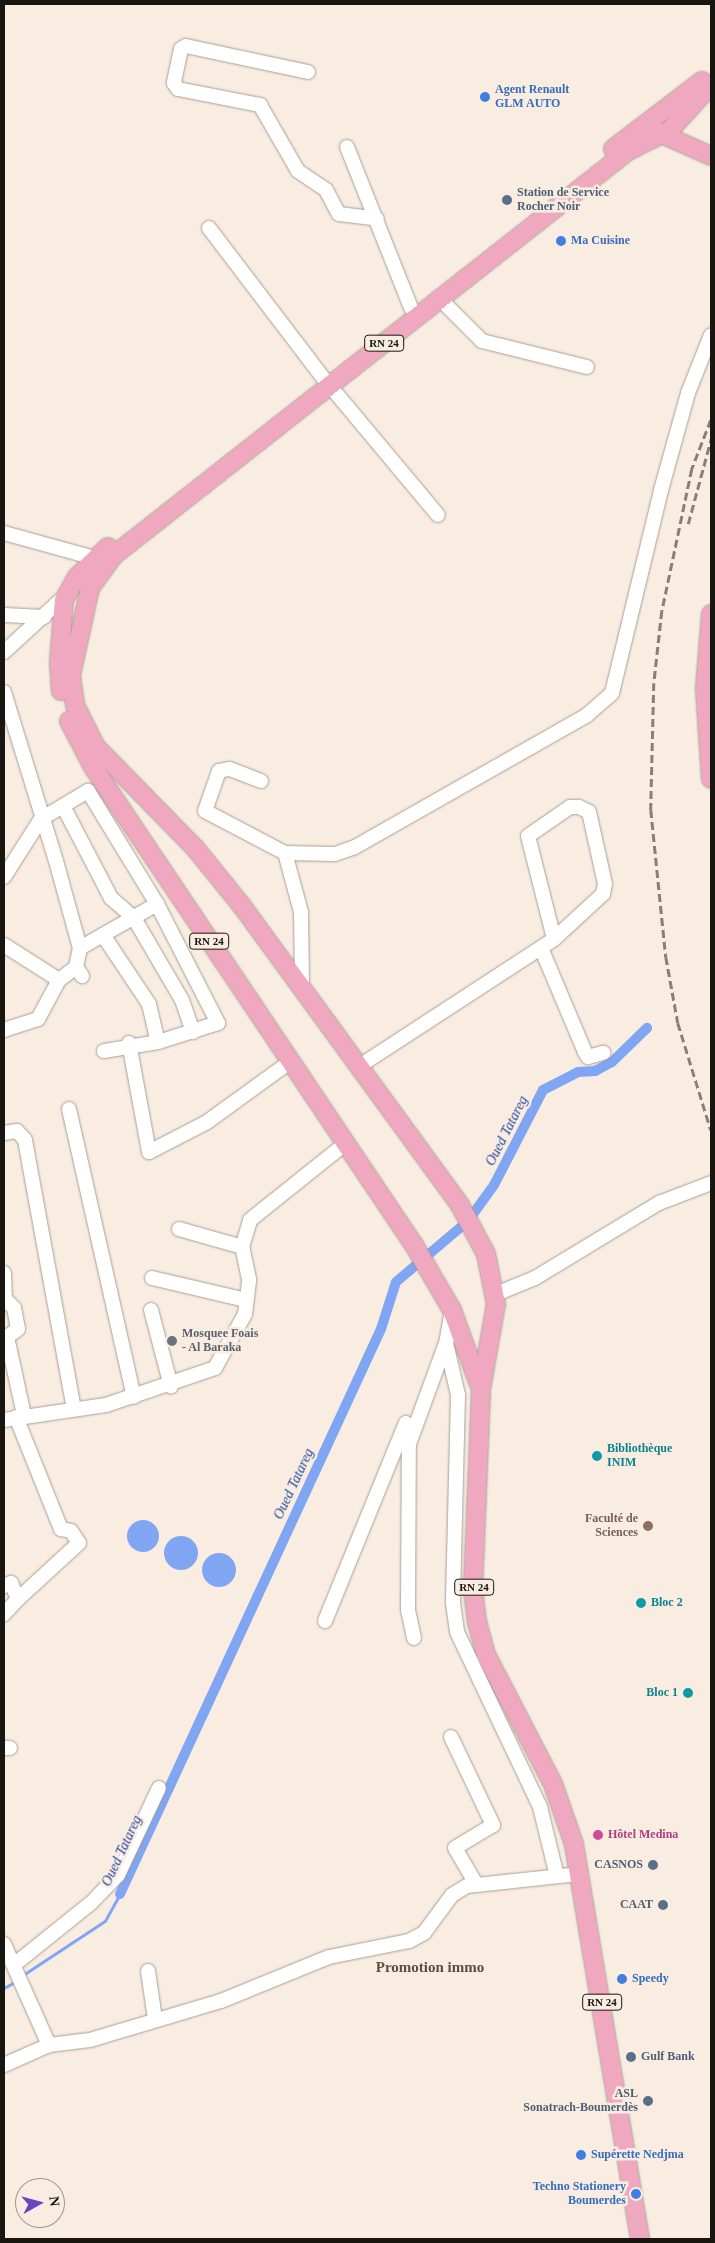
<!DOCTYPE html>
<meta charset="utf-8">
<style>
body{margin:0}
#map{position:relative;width:715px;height:2243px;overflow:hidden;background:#f9ede2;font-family:"Times New Roman",serif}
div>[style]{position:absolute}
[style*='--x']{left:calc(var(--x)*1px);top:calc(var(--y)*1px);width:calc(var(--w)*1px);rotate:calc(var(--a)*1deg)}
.water>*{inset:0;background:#80a5f3}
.round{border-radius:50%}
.stream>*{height:2.5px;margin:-1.25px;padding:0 1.25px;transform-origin:1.25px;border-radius:1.25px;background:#80a5f3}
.canal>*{height:10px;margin:-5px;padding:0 5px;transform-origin:5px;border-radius:5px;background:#80a5f3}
.roads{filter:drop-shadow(0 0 1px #a99e93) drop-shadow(0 0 1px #a99e93)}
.minor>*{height:14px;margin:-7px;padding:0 7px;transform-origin:7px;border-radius:7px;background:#fff}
.major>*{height:18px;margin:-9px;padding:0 9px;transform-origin:9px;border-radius:9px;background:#f0a8c1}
.rail>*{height:2.5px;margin-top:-1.25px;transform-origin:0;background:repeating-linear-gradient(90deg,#877f78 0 8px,transparent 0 12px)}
.dots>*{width:14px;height:14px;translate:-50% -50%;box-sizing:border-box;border:2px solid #f9ede2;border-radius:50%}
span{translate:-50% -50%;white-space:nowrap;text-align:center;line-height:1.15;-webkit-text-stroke:5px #f9ede2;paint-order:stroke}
.shield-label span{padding:1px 4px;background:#f9ede2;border:1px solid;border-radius:4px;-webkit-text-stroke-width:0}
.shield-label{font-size:11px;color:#191511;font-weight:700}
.shop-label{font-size:12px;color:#366cbe;font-weight:700}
.left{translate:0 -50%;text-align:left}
.right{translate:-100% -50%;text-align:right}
.service-label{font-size:12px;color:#4e5e75;font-weight:700}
.worship-label{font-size:12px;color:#5b616d;font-weight:700}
.culture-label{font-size:12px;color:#0d838f;font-weight:700}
.education-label{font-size:12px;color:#785e54;font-weight:700}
.hotel-label{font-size:12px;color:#b23c85;font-weight:700}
.water-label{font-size:14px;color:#2448a1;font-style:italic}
.quarter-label{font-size:15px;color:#584e45;font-weight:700}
.frame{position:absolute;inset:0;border:5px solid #191511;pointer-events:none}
.north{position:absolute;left:15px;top:2178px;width:50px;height:50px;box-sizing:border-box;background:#f9ede2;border:1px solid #9f978e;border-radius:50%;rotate:83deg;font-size:14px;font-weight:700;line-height:20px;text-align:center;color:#191511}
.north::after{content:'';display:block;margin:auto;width:18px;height:22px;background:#6848c1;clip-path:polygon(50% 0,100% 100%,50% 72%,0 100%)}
</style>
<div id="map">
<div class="water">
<div class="round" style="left:127px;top:1520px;width:32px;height:32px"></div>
<div class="round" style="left:164px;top:1536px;width:34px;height:34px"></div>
<div class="round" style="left:202px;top:1553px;width:34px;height:34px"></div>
</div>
<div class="stream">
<div style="--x:23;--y:1975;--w:98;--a:-33.4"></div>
<div style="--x:105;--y:1921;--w:31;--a:-61"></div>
<div style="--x:4;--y:1988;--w:13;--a:-29"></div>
</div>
<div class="canal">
<div style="--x:120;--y:1894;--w:622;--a:-65.21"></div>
<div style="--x:381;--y:1329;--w:49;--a:-72.3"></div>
<div style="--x:396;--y:1282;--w:94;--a:-40.3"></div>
<div style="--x:468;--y:1221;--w:44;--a:-54.2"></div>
<div style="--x:494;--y:1185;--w:107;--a:-62.7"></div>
<div style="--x:543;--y:1090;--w:39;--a:-27"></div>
<div style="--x:578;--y:1072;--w:17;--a:-3"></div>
<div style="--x:595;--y:1071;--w:19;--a:-28"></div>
<div style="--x:612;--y:1062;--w:49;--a:-44.2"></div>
</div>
<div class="roads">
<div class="minor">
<div style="--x:308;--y:72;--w:125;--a:-168"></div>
<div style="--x:186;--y:46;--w:6;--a:149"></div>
<div style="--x:181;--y:49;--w:35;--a:102"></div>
<div style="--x:174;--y:83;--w:7;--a:56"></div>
<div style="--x:178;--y:89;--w:84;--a:11"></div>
<div style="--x:260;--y:105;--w:76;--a:60.1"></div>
<div style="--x:298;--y:171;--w:34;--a:34"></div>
<div style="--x:326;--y:190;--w:27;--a:62"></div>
<div style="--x:339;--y:214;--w:38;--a:7"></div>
<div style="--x:347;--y:147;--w:173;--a:68.3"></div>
<div style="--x:209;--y:228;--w:190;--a:52.7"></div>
<div style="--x:440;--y:299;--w:59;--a:45"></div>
<div style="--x:482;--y:341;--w:108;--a:13.9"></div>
<div style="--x:330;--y:386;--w:168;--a:50.1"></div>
<div style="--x:4;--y:533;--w:93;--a:15.5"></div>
<div style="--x:4;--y:615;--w:40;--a:2.9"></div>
<div style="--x:4;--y:652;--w:86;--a:-42.6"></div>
<div style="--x:4;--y:692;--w:177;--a:72.9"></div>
<div style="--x:56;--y:861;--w:90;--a:74.6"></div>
<div style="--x:80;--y:948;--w:19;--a:102"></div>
<div style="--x:76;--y:967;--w:11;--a:56"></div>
<div style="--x:261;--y:781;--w:34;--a:-159"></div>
<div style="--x:229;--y:769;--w:10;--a:169"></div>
<div style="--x:219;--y:771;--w:42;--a:109.3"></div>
<div style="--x:205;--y:811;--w:90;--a:27.7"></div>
<div style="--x:285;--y:853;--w:50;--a:1.1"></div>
<div style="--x:335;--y:854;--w:21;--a:-19"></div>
<div style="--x:355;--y:847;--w:267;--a:-29.6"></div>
<div style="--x:587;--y:715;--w:33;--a:-41"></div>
<div style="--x:612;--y:693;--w:209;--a:-76.4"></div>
<div style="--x:661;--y:490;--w:101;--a:-74.4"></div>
<div style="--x:688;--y:393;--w:62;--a:-68.4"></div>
<div style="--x:63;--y:806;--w:104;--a:62.4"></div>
<div style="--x:111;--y:898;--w:30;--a:41"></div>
<div style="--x:134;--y:918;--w:95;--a:59.7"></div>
<div style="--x:182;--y:1000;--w:34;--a:71"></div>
<div style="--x:285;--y:853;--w:61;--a:74.8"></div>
<div style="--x:301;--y:912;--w:72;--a:89.2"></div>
<div style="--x:4;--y:877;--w:69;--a:-57.5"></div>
<div style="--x:41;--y:819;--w:55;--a:-30.8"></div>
<div style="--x:88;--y:791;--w:132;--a:58.6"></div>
<div style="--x:157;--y:904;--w:134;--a:62.9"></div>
<div style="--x:218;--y:1023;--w:63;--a:162.4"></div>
<div style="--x:103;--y:935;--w:83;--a:56.3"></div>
<div style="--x:149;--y:1004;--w:39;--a:77"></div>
<div style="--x:158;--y:1042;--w:55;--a:170.5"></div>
<div style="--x:4;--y:945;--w:65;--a:32.5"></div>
<div style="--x:80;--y:948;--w:89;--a:-29.7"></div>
<div style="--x:541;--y:948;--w:113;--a:67.1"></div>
<div style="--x:585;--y:1052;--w:6;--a:59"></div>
<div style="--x:588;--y:1057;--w:16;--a:-15"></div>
<div style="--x:4;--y:1030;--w:36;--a:-18"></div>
<div style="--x:38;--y:1019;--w:44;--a:-61.7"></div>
<div style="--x:59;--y:980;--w:21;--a:-37"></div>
<div style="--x:129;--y:1043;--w:111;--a:79.6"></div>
<div style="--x:149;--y:1152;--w:65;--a:-27.3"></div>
<div style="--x:207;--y:1122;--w:102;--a:-35.9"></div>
<div style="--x:361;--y:1065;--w:230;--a:-33.1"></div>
<div style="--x:554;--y:939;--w:67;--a:-42.6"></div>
<div style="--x:603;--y:894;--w:10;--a:-79"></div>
<div style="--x:605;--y:884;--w:74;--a:-102.5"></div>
<div style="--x:589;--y:812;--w:11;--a:-153"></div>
<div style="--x:579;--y:807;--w:9;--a:180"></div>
<div style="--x:570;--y:807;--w:51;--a:145.4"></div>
<div style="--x:528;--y:836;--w:106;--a:75.8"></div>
<div style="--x:69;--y:1109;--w:295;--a:77.3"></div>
<div style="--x:4;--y:1133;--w:13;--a:-9"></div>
<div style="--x:17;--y:1131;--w:12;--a:48"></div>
<div style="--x:25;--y:1140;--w:273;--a:79.7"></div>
<div style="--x:179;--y:1229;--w:66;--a:15.9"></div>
<div style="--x:4;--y:1273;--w:26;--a:88"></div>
<div style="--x:5;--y:1299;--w:13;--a:45"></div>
<div style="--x:14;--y:1308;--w:21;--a:79"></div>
<div style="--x:18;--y:1329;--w:14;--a:144"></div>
<div style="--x:7;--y:1337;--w:80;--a:77.7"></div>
<div style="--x:152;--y:1278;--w:97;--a:13.2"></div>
<div style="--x:496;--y:1294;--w:42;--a:-22.3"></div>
<div style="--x:535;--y:1278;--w:145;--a:-31.2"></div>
<div style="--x:659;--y:1203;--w:56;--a:-21"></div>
<div style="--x:151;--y:1310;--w:79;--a:75.3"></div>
<div style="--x:452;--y:1310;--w:34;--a:100"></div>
<div style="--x:446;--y:1343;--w:53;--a:77"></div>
<div style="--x:458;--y:1395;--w:208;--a:91.4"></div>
<div style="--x:453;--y:1603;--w:29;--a:82"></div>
<div style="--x:457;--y:1632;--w:194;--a:64.6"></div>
<div style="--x:540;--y:1807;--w:71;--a:76.2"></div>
<div style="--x:16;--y:1417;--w:121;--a:68.1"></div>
<div style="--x:61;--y:1529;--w:10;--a:11"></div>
<div style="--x:71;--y:1531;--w:14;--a:56"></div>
<div style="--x:79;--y:1543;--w:83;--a:137.4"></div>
<div style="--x:4;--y:1420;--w:103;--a:-8.4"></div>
<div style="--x:106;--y:1405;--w:115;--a:-18.7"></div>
<div style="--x:215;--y:1368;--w:62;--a:-60.9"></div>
<div style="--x:245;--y:1314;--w:35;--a:-83"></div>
<div style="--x:249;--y:1279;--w:33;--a:-102"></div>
<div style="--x:242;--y:1247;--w:28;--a:-73"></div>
<div style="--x:250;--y:1220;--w:122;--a:-38.7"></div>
<div style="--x:4;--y:1586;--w:8;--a:-23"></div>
<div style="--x:11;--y:1583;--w:17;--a:66"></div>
<div style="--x:18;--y:1599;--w:21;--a:133"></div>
<div style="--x:325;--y:1621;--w:214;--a:-67.8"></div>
<div style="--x:414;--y:1638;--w:29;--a:-102"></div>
<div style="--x:408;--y:1610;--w:166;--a:-89.7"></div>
<div style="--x:409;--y:1444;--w:108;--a:-69.9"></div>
<div style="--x:451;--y:1737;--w:98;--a:64.5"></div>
<div style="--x:493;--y:1825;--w:44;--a:148.8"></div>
<div style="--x:455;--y:1848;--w:42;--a:59.7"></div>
<div style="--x:4;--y:1748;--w:6;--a:0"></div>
<div style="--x:4;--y:1944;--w:111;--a:66"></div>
<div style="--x:15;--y:1964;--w:97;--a:-38.8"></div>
<div style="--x:91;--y:1903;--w:39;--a:-46"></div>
<div style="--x:118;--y:1875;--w:96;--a:-64.8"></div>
<div style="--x:148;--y:1971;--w:49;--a:81.7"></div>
<div style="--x:4;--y:2065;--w:49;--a:-24"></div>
<div style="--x:49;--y:2045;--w:41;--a:-7"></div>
<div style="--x:90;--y:2040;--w:137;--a:-16.6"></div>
<div style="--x:221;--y:2001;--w:117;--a:-22.2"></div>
<div style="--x:329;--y:1957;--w:82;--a:-11.3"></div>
<div style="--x:409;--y:1941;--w:17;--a:-28"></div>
<div style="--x:424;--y:1933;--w:47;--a:-53.6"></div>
<div style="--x:452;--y:1895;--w:17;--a:-31"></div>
<div style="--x:467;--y:1886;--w:114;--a:-6.1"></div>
</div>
<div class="major">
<div style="--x:655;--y:131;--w:61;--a:24.1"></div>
<div style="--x:613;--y:149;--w:112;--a:-37.4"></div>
<div style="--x:711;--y:614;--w:75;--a:94.6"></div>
<div style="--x:705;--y:689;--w:90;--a:86.2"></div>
<div style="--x:61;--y:691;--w:28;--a:-94"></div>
<div style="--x:59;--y:663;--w:63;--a:-85.5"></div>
<div style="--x:64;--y:600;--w:26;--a:-61"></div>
<div style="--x:77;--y:577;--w:43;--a:-44.1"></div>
<div style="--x:69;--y:721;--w:52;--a:62.4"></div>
<div style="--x:93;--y:767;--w:576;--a:56.12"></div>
<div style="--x:414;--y:1245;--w:75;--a:59.7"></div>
<div style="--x:452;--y:1310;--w:79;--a:70"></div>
<div style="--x:640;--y:2239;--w:400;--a:-99.5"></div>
<div style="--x:574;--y:1844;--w:64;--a:-109.3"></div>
<div style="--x:553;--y:1784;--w:145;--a:-117.4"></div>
<div style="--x:486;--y:1655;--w:34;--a:-105"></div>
<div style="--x:477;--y:1622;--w:32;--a:-97"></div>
<div style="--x:473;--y:1590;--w:201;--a:-87.7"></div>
<div style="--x:481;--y:1389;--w:86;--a:-80"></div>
<div style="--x:496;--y:1304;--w:51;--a:-101.3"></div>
<div style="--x:486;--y:1254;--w:55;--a:-118"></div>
<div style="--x:460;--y:1205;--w:370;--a:-126.1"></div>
<div style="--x:242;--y:906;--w:75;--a:-129"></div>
<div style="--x:195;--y:848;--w:141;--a:-134.4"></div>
<div style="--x:96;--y:747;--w:47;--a:-116.6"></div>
<div style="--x:75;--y:705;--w:30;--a:-98"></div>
<div style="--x:71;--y:675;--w:89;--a:-77.7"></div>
<div style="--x:90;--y:588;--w:39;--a:-54"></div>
<div style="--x:113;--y:556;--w:655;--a:-38.18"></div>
<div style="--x:628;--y:151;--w:47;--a:-26.6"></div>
<div style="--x:670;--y:130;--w:61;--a:-47.7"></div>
</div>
</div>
<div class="rail">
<div style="--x:711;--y:420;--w:53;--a:111.2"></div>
<div style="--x:692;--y:469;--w:145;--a:101.9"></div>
<div style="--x:662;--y:611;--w:72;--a:96.3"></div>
<div style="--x:654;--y:683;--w:127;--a:91.4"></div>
<div style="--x:651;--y:810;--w:148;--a:84.2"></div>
<div style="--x:666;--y:957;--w:67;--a:79.7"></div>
<div style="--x:678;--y:1023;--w:112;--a:72.9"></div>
<div style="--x:688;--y:524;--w:88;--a:-74.9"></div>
</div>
<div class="dots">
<div style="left:485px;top:97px;background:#3f7fe0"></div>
<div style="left:507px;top:200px;background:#5c6f8a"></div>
<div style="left:561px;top:241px;background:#3f7fe0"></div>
<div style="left:172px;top:1341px;background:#6b7280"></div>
<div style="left:597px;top:1456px;background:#0f9aa8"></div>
<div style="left:648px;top:1526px;background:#8d6e63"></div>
<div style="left:641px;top:1603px;background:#0f9aa8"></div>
<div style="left:688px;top:1693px;background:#0f9aa8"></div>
<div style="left:598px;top:1835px;background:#d1479c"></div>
<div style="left:653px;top:1865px;background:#5c6f8a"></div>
<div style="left:663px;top:1905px;background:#5c6f8a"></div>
<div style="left:622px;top:1979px;background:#3f7fe0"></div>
<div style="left:631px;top:2057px;background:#5c6f8a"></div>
<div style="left:648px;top:2101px;background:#5c6f8a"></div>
<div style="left:581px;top:2155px;background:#3f7fe0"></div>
<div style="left:636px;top:2194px;background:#3f7fe0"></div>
</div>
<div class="shield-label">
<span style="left:384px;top:343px">RN 24</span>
<span style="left:209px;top:941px">RN 24</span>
<span style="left:474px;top:1587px">RN 24</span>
<span style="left:602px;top:2002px">RN 24</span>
</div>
<div class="shop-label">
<span class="left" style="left:495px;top:97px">Agent Renault<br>GLM AUTO</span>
<span class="left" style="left:571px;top:241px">Ma Cuisine</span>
<span class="left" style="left:632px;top:1979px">Speedy</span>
<span class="left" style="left:591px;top:2155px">Supérette Nedjma</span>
<span class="right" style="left:626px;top:2194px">Techno Stationery<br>Boumerdes</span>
</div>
<div class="service-label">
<span class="left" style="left:517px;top:200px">Station de Service<br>Rocher Noir</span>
<span class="right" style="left:643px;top:1865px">CASNOS</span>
<span class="right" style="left:653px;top:1905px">CAAT</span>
<span class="left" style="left:641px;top:2057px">Gulf Bank</span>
<span class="right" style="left:638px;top:2101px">ASL<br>Sonatrach-Boumerdès</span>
</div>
<div class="worship-label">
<span class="left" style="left:182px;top:1341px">Mosquee Foais<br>- Al Baraka</span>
</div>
<div class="culture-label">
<span class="left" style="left:607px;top:1456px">Bibliothèque<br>INIM</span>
<span class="left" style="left:651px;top:1603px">Bloc 2</span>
<span class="right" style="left:678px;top:1693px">Bloc 1</span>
</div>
<div class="education-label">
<span class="right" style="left:638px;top:1526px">Faculté de<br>Sciences</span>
</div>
<div class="hotel-label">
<span class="left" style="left:608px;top:1835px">Hôtel Medina</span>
</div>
<div class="water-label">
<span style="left:507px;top:1131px;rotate:-63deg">Oued Tatareg</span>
<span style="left:294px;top:1484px;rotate:-65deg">Oued Tatareg</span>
<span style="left:122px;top:1851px;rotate:-65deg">Oued Tatareg</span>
</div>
<div class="quarter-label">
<span style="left:430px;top:1968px">Promotion immo</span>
</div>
<div class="frame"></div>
<div class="north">N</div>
</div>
